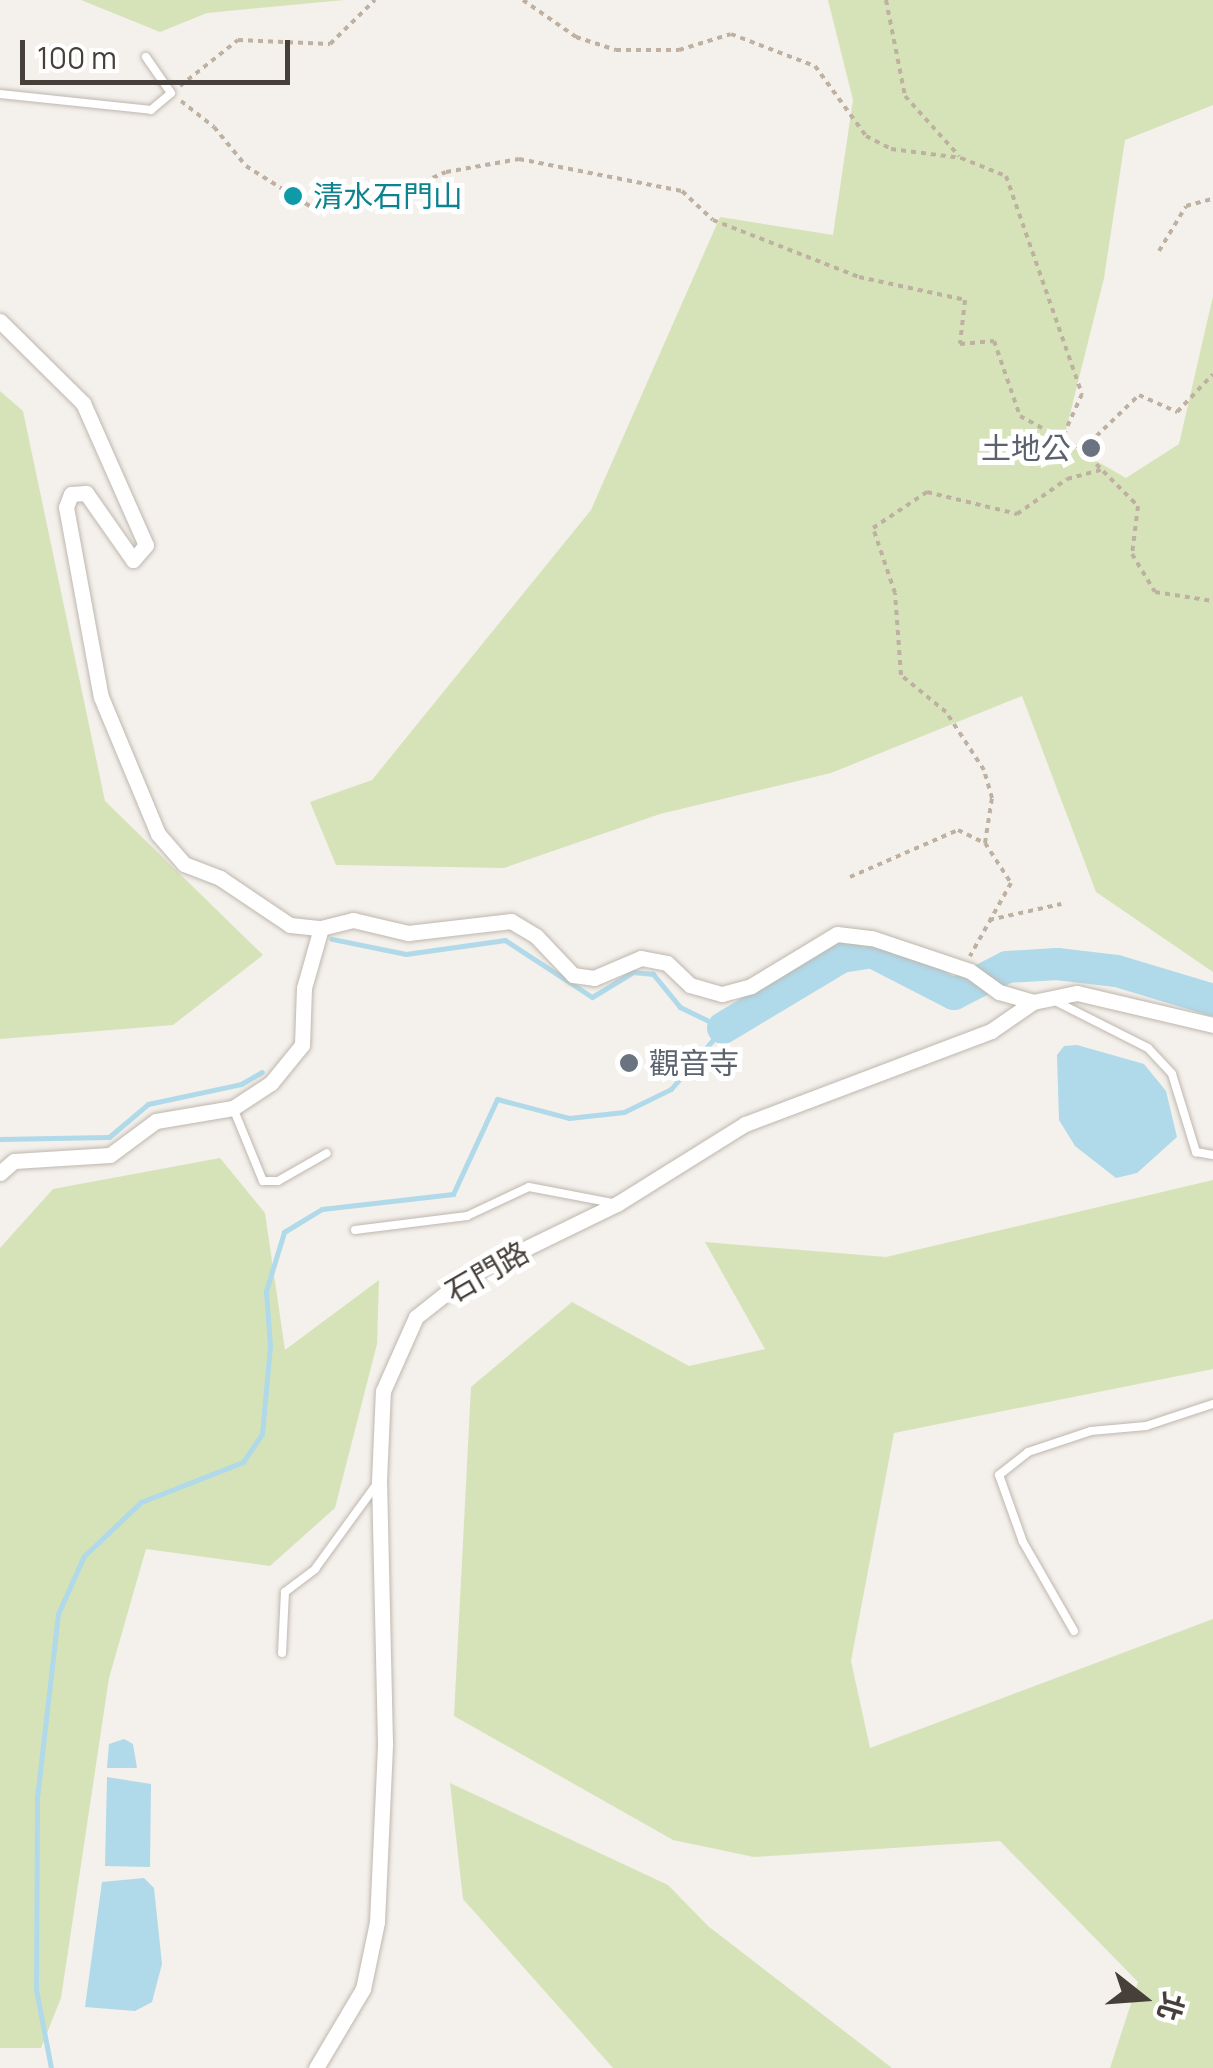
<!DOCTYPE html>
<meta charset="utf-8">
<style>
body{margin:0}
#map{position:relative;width:1213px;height:2068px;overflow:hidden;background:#f4f0eb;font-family:Manrope,"Noto Sans TC",sans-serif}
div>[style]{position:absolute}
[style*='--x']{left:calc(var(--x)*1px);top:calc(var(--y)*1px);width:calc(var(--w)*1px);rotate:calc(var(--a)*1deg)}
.green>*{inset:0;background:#d6e3b9}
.water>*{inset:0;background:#b0d9e9}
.stream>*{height:5px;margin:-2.5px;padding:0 2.5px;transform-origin:2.5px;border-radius:2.5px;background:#b0d9e9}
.river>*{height:32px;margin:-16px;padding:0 16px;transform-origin:16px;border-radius:16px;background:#b0d9e9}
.path>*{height:4px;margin-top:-2px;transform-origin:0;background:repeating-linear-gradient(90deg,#beb1a2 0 5px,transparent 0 10px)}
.roads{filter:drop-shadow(0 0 2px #beb7af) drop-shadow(0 0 2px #beb7af)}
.service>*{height:8px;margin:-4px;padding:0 4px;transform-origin:4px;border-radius:4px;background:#fff}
.minor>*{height:15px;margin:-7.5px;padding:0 7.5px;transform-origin:7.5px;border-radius:7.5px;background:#fff}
.dots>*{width:28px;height:28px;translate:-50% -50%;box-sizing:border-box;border:5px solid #fff;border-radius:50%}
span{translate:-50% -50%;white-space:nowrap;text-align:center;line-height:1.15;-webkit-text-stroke:10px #fff;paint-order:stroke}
.culture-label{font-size:30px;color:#0d838f}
.left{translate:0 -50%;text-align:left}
.worship-label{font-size:30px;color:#5b616d}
.right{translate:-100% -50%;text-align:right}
.street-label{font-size:30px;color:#47403a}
.north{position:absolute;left:1093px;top:1948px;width:100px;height:100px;-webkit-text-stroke:8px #fff;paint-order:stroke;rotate:107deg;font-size:28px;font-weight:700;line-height:40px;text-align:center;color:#47403a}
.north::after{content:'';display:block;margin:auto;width:35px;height:45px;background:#47403a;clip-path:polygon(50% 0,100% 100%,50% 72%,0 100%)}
.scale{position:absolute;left:20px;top:40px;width:270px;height:45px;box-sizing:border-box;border:5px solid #47403a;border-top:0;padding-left:12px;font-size:30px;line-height:35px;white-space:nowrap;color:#47403a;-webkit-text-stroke:8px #fff;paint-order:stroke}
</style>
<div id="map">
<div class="green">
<div style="clip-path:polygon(81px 0,344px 0,207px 13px,160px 32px)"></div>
<div style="clip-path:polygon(828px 0,1213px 0,1213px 105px,1125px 140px,1104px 278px,1063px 442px,1126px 478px,1179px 444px,1213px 296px,1213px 972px,1096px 892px,1022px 696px,831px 773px,660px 814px,504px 868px,336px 865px,310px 802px,372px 780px,591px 510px,720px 217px,833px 235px,853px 100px)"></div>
<div style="clip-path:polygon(0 391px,23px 411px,105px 801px,263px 955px,173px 1025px,0 1039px)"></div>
<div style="clip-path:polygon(220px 1158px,265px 1213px,285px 1350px,379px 1280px,377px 1344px,335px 1508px,270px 1566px,146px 1549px,109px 1678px,61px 1998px,41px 2048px,0 2048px,0 1248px,53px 1189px)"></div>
<div style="clip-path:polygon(1213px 1180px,1213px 1369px,894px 1433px,851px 1661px,870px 1748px,1213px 1619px,1213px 2068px,1110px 2068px,1138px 1982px,1000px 1841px,754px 1857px,673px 1840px,454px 1716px,471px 1387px,572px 1302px,689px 1366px,765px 1349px,705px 1242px,886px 1257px)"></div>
<div style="clip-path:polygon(450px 1783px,668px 1885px,708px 1926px,892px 2068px,613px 2068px,463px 1899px)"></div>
</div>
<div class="water">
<div style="clip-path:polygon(1077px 1045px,1144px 1064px,1166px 1091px,1177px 1137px,1137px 1173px,1116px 1178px,1075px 1146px,1059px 1120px,1057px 1055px,1064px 1046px)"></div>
<div style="clip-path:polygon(124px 1739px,133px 1744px,137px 1768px,107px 1768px,109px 1744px)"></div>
<div style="clip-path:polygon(107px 1777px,151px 1784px,150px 1867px,105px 1866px)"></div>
<div style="clip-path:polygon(144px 1878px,154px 1888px,162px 1964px,152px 2002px,135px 2011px,85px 2007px,102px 1882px)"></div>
</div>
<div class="stream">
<div style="--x:0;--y:1139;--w:109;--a:-1.1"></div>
<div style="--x:109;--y:1137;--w:51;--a:-40.2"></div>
<div style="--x:148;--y:1104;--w:95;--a:-12.1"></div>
<div style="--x:241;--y:1084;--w:24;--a:-30"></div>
<div style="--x:51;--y:2068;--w:80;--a:-100.8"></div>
<div style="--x:36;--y:1989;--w:191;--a:-89.7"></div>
<div style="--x:37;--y:1798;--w:185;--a:-83.5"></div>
<div style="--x:58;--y:1614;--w:64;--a:-65.9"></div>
<div style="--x:84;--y:1556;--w:79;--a:-43.5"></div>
<div style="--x:141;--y:1502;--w:110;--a:-21.4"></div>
<div style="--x:243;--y:1462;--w:34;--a:-56"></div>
<div style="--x:262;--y:1434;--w:88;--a:-84.8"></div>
<div style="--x:270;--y:1346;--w:55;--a:-94.2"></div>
<div style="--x:266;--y:1291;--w:62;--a:-73"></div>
<div style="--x:284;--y:1232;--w:44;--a:-31.2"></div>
<div style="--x:322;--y:1209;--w:132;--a:-6.5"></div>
<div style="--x:453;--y:1194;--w:105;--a:-65.1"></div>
<div style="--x:497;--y:1099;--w:74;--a:14.8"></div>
<div style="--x:569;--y:1118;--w:55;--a:-6.2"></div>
<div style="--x:624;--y:1112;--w:52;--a:-26.1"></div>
<div style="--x:671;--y:1089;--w:80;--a:-49.6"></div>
<div style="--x:723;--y:1028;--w:48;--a:-154"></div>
<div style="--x:680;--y:1007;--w:43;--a:-129.3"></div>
<div style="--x:653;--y:974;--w:20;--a:-174"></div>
<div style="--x:633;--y:972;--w:48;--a:148.6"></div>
<div style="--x:592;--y:997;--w:104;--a:-146.8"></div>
<div style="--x:505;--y:940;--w:100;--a:172"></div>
<div style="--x:406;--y:954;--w:76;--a:-168.5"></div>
</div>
<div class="river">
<div style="--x:723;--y:1028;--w:138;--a:-31"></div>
<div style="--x:841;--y:957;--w:31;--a:-9"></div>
<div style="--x:872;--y:952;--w:92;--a:27.1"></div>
<div style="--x:954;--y:994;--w:59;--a:-27"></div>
<div style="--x:1007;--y:967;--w:50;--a:-3.4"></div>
<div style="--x:1057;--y:964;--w:60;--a:6.7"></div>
<div style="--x:1117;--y:971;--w:100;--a:16.8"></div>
</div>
<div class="path">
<div style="--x:523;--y:0;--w:65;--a:34.9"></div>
<div style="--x:576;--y:37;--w:42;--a:18"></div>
<div style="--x:616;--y:50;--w:63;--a:0"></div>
<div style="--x:679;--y:50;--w:54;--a:-17.1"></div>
<div style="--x:731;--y:34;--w:90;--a:20.9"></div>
<div style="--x:815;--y:66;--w:87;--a:53.9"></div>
<div style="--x:866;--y:136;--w:28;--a:27"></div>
<div style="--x:891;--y:149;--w:71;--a:7.3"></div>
<div style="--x:961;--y:158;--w:48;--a:21.8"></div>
<div style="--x:1006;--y:176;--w:231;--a:70.8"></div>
<div style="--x:1082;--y:394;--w:48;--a:114.4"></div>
<div style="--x:886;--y:0;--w:98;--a:78.8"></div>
<div style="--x:905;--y:96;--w:81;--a:48"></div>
<div style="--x:180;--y:86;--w:74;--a:-38.4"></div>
<div style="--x:238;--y:40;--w:92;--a:2.5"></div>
<div style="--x:330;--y:44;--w:63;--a:-44.4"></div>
<div style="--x:181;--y:101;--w:42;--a:38.2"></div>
<div style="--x:214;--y:127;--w:50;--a:50.6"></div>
<div style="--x:246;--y:166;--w:79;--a:32.1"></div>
<div style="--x:313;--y:208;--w:75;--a:-7.7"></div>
<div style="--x:387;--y:198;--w:64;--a:-23.8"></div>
<div style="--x:446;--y:172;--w:74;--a:-10.1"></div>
<div style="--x:519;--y:159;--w:166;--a:11.1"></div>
<div style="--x:682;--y:191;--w:42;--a:43.1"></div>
<div style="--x:713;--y:220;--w:157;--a:21.3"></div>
<div style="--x:859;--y:277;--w:108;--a:12.2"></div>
<div style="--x:965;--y:300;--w:44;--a:96.5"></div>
<div style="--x:960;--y:344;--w:34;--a:-5"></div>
<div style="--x:994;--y:341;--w:79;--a:70.9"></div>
<div style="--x:1020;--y:416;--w:71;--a:28.7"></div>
<div style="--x:1082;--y:450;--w:79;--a:45"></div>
<div style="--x:1138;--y:506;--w:48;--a:97.1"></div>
<div style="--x:1132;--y:554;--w:44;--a:58.8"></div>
<div style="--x:1155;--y:592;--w:59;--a:8.8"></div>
<div style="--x:1159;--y:251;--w:52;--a:-59"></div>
<div style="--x:1186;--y:206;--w:28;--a:-15"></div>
<div style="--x:1082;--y:450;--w:79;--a:-44"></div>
<div style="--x:1139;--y:395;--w:42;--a:24.1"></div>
<div style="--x:1177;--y:412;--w:52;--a:-46.5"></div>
<div style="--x:985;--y:843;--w:46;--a:-81.2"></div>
<div style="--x:992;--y:798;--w:29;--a:-106"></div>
<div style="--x:984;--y:770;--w:69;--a:-123.2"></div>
<div style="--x:946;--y:712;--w:58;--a:-140.6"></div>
<div style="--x:901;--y:675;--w:82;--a:-94.2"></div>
<div style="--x:895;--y:593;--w:69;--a:-108.7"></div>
<div style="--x:873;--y:528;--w:65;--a:-33.7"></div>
<div style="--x:927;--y:492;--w:93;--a:13.7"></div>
<div style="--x:1017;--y:514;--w:61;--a:-35"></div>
<div style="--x:1067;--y:479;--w:35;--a:-15"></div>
<div style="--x:850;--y:877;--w:118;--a:-23.5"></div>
<div style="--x:958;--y:830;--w:30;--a:26"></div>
<div style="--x:985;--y:843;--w:48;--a:57"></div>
<div style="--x:1011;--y:883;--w:84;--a:119.3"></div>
<div style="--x:989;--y:920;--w:74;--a:-12.5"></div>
</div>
<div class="roads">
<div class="service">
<div style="--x:0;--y:94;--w:152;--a:6"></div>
<div style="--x:151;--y:110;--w:26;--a:-40"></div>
<div style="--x:171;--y:93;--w:44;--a:-124.8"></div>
<div style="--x:1055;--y:1001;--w:104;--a:26.8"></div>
<div style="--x:1148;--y:1048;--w:35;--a:47"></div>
<div style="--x:1172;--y:1074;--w:82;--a:72.9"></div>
<div style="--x:1196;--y:1152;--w:17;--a:10"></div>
<div style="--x:233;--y:1108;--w:79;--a:67.7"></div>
<div style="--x:263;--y:1181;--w:15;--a:0"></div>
<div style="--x:278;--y:1181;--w:56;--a:-29.7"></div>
<div style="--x:355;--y:1230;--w:113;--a:-7.1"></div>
<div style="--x:467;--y:1216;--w:68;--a:-25.1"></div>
<div style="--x:529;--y:1187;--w:86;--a:10.8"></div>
<div style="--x:1074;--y:1631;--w:103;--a:-119.8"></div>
<div style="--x:1023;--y:1542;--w:71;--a:-109.7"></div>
<div style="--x:999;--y:1475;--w:37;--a:-38"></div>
<div style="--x:1028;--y:1452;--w:66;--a:-18.4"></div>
<div style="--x:1091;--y:1431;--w:55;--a:-5.2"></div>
<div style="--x:1146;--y:1426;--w:71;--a:-18.2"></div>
<div style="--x:282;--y:1653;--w:61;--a:-87.2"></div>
<div style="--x:285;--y:1592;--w:38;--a:-37"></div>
<div style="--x:315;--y:1569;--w:104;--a:-54"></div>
</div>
<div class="minor">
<div style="--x:0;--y:321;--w:117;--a:44.7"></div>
<div style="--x:83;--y:403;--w:155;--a:66.1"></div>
<div style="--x:146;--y:545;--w:20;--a:131"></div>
<div style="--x:133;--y:560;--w:82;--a:-125"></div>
<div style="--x:86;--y:493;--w:15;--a:176"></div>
<div style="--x:71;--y:494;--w:14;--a:111"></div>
<div style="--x:66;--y:507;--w:193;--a:79.6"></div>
<div style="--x:101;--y:697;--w:148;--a:67.4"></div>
<div style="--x:158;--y:834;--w:40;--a:49"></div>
<div style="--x:184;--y:864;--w:39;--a:21"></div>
<div style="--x:220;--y:878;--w:84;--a:33.9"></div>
<div style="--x:290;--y:925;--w:31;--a:6"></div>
<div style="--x:0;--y:1173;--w:18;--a:-41"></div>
<div style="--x:14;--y:1161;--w:96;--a:-3.6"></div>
<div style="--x:110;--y:1155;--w:57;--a:-36.5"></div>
<div style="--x:156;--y:1121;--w:78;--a:-9.6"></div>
<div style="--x:233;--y:1108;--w:45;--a:-33.3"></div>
<div style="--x:271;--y:1083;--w:49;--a:-50.8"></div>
<div style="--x:302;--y:1045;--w:57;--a:-88"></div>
<div style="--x:304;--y:988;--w:62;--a:-74.2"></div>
<div style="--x:321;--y:928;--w:33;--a:-14"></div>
<div style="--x:353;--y:920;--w:57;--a:13.3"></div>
<div style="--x:408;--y:933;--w:104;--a:-6.6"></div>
<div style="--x:511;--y:921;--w:29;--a:31"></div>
<div style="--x:536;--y:936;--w:54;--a:46.5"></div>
<div style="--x:573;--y:975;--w:21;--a:8"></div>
<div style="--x:594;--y:978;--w:51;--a:-23.1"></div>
<div style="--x:641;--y:958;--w:26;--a:11"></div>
<div style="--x:667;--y:963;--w:32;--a:44"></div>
<div style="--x:690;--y:985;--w:33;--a:16"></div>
<div style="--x:722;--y:994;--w:30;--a:-15"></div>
<div style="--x:751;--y:986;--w:100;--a:-31.2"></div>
<div style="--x:837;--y:934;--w:35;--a:7"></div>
<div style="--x:872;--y:938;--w:103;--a:18.6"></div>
<div style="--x:970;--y:971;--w:36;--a:36"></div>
<div style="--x:999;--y:992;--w:35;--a:16"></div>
<div style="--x:316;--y:2068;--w:92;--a:-59.3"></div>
<div style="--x:363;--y:1989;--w:68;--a:-78.2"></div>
<div style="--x:377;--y:1922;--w:179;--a:-87.4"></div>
<div style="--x:385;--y:1743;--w:262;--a:-91.3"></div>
<div style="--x:379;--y:1481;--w:90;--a:-87.5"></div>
<div style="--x:383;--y:1391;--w:81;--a:-66"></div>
<div style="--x:416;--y:1317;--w:63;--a:-38.5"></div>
<div style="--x:465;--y:1278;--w:169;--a:-26"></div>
<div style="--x:617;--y:1204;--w:151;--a:-32"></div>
<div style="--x:745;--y:1124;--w:263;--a:-20.7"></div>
<div style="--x:991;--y:1031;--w:51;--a:-34.6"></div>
<div style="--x:1033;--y:1002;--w:45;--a:-11.6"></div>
<div style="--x:1077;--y:993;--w:140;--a:13.2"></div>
</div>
</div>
<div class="dots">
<div style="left:293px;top:196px;background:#0f9aa8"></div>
<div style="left:1091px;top:448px;background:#6b7280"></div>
<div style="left:629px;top:1063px;background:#6b7280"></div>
</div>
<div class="culture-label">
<span class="left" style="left:313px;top:196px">清水石門山</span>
</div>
<div class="worship-label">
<span class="right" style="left:1071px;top:448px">土地公</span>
<span class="left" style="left:649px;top:1063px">觀音寺</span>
</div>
<div class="street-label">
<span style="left:487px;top:1272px;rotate:-30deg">石門路</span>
</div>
<div class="north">北</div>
<div class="scale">100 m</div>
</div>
